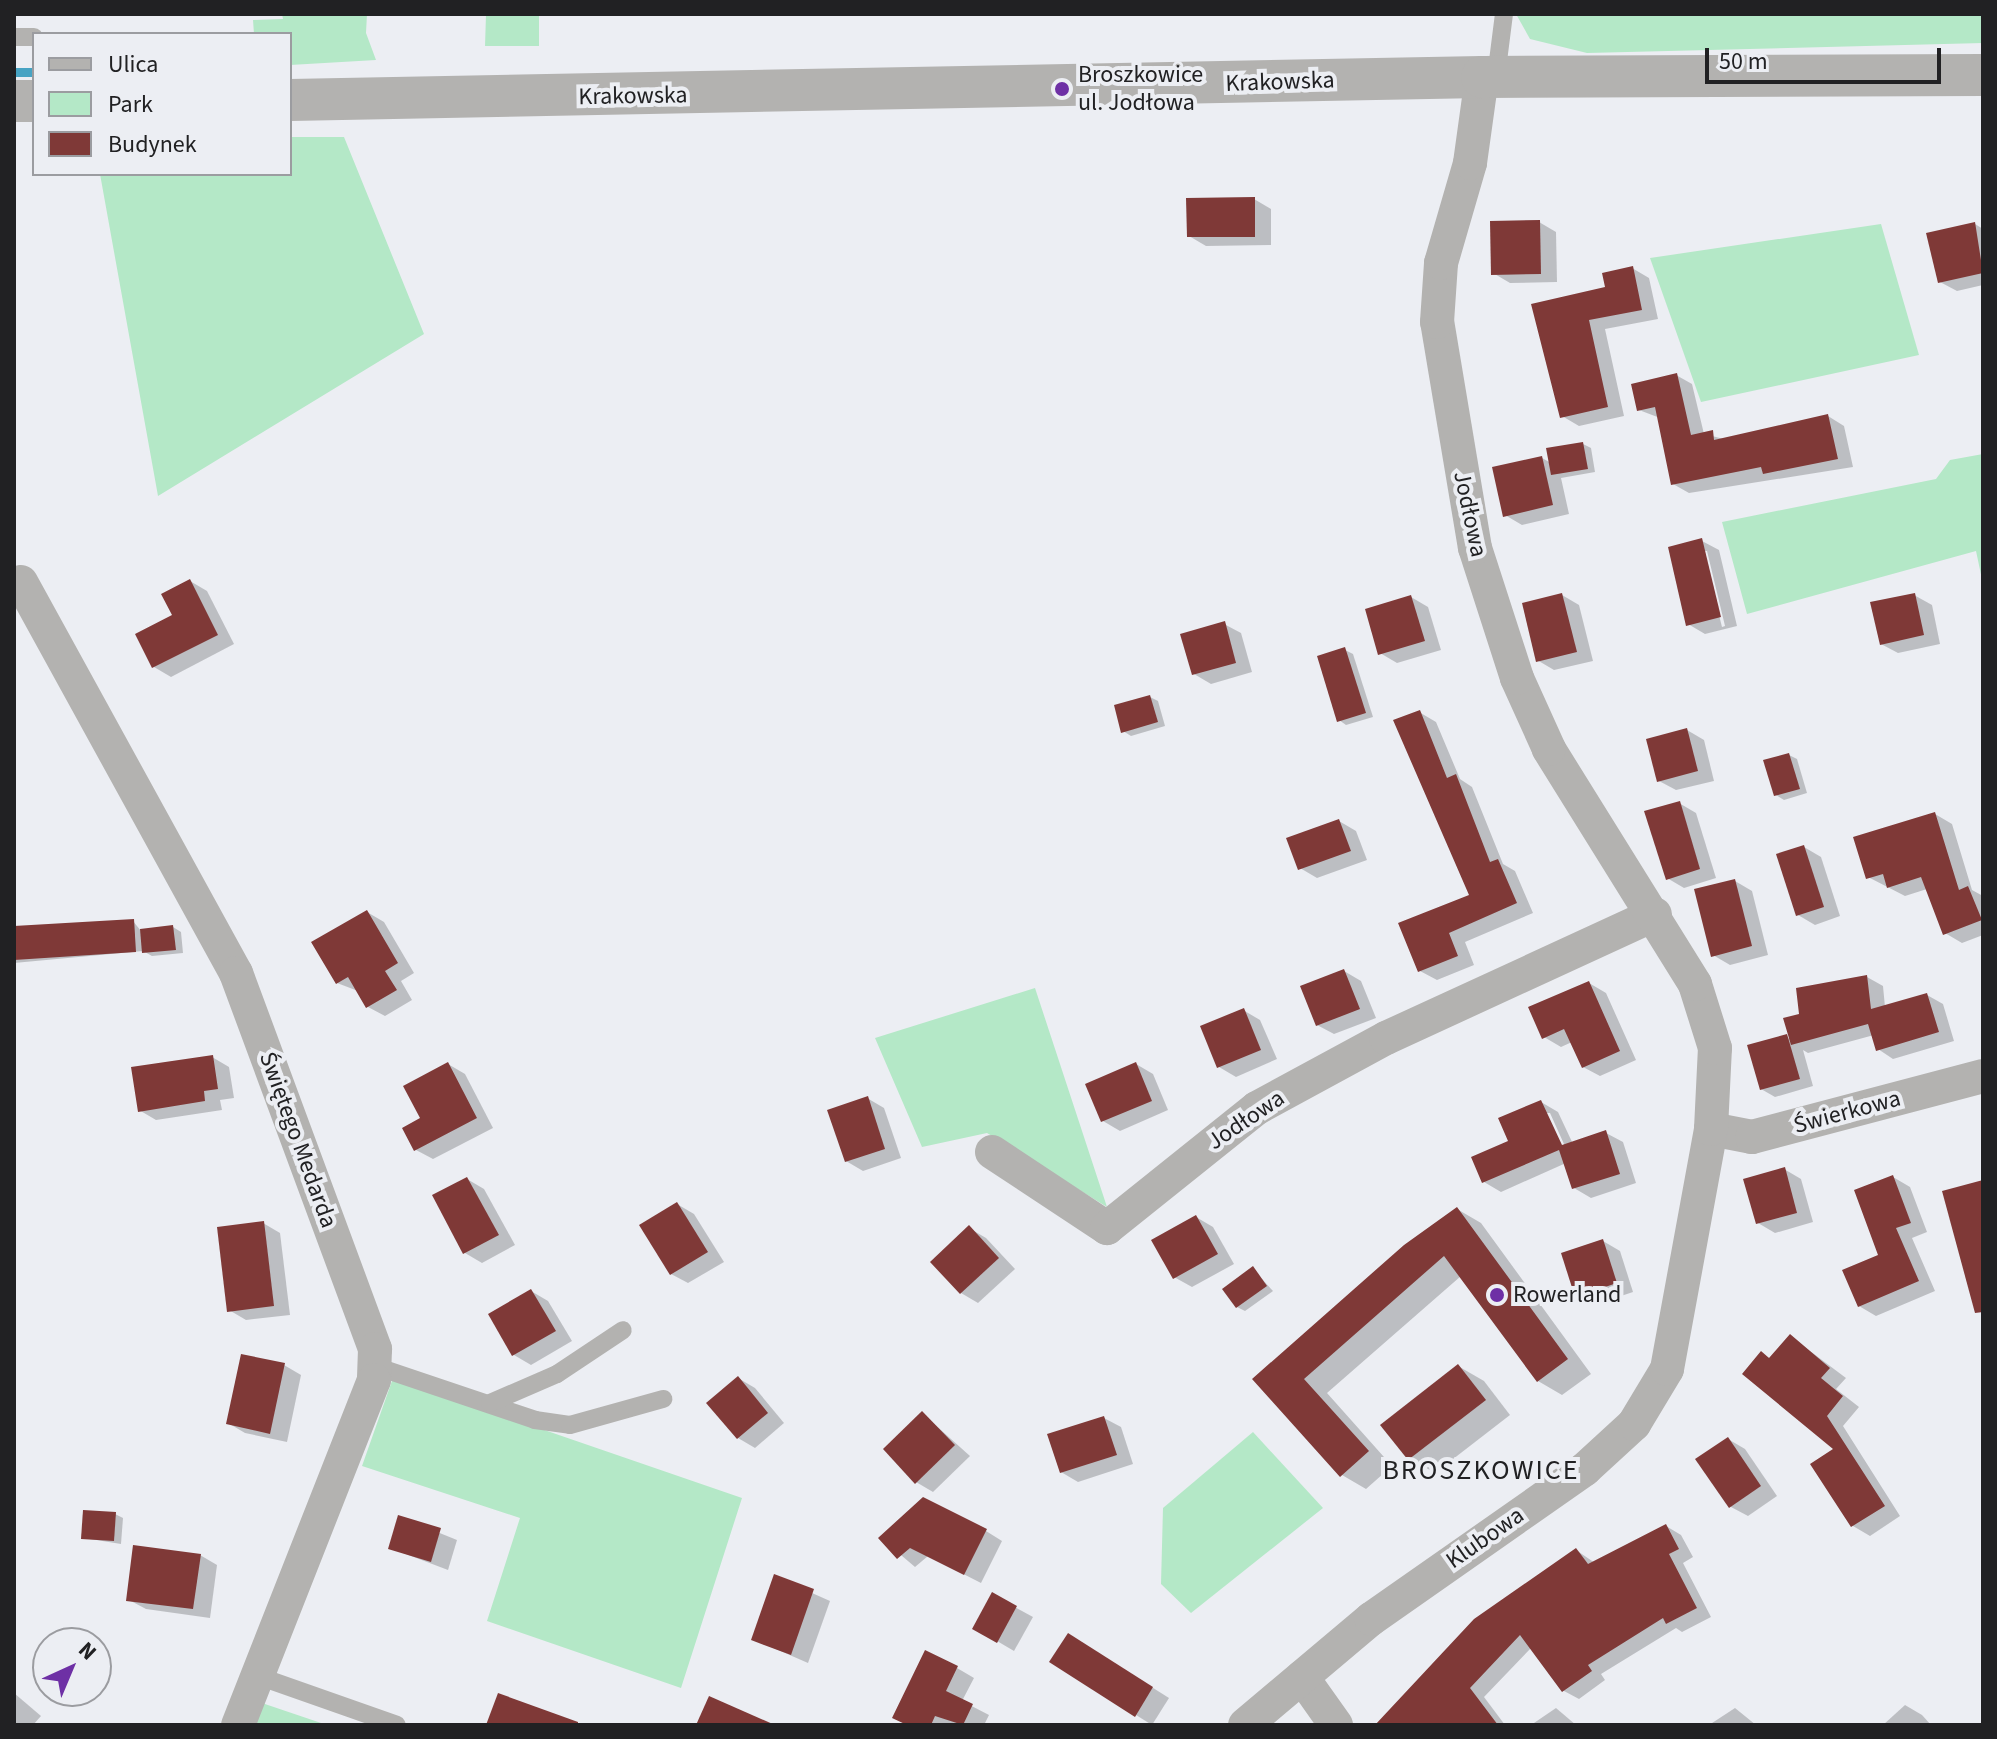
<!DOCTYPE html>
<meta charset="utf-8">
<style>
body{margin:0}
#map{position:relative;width:1997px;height:1739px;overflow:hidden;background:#eceef3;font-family:"Source Sans 3",sans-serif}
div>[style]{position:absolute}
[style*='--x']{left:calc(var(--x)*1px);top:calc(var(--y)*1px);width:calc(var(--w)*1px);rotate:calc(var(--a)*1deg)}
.green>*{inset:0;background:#b4e8c7}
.shadow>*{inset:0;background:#0003}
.stream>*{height:9px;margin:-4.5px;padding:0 4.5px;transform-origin:4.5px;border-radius:4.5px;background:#47a3c3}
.building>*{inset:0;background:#7f3937}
.service>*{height:18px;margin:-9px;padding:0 9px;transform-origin:9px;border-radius:9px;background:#b3b2b0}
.minor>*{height:34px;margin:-17px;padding:0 17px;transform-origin:17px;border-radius:17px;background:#b3b2b0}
.tertiary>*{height:42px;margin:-21px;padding:0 21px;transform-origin:21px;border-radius:21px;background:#b3b2b0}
.dots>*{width:22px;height:22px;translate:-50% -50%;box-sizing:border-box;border:4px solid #eceef3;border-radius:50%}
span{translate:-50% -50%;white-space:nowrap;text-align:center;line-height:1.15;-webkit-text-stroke:8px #eceef3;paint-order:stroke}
.poi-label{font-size:24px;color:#212123}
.left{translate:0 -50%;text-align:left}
.street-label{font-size:24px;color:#212123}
.quarter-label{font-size:28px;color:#212123;letter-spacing:2px}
.frame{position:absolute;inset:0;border:16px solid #212123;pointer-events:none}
.legend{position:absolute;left:32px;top:32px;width:260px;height:144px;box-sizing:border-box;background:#eceef3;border:2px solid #9b9ca0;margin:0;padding:10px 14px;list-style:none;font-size:24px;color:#212123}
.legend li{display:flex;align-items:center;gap:16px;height:40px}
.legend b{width:40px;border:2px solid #9b9ca0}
.north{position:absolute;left:32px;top:1627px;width:80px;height:80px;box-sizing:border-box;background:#eceef3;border:2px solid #9b9ca0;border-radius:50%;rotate:44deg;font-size:22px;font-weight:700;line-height:32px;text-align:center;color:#212123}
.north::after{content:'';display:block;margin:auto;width:28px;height:36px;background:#6e30a5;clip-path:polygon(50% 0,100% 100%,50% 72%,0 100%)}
.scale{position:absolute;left:1705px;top:48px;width:236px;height:36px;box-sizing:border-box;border:4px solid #212123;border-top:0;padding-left:10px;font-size:24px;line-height:28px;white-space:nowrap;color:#212123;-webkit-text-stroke:6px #eceef3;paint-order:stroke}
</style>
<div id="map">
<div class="green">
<div style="clip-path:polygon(282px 14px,367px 14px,366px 33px,376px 60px,290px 65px,290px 34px,254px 34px,253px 20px,283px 19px)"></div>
<div style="clip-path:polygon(486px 14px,539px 14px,539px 46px,485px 46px)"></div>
<div style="clip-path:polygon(1516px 14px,1983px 14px,1983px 43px,1587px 53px,1530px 39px)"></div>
<div style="clip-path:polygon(290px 137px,344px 137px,424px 334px,158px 496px,100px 174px,290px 174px)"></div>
<div style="clip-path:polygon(1881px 224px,1919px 355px,1701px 402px,1650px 258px)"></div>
<div style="clip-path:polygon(1983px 454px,1983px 584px,1976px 551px,1747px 614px,1722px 522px,1936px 479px,1950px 460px)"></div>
<div style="clip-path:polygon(1035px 988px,1107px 1207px,987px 1133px,922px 1147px,875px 1038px)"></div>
<div style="clip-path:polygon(393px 1378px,742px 1498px,681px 1688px,487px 1621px,520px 1518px,362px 1466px)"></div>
<div style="clip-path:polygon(1253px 1432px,1323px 1508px,1191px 1613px,1161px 1584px,1163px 1508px)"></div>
<div style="clip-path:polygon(259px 1702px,327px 1725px,249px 1725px)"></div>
</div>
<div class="shadow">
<div style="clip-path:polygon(1254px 199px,1271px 209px,1271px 245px,1206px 246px,1189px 236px)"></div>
<div style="clip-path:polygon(1539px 222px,1556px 232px,1557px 282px,1510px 283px,1493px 273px)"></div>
<div style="clip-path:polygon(1975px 224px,1983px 229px,1983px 285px,1957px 291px,1940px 282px)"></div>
<div style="clip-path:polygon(1632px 268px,1649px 278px,1658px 319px,1605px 329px,1624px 416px,1579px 426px,1562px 416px,1533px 306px,1607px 288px)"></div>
<div style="clip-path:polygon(1676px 375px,1692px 384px,1704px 434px,1724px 439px,1828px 416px,1844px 426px,1853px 467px,1689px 493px,1673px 484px,1660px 418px,1639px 410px)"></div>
<div style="clip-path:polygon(1583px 444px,1591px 448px,1595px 472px,1561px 478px,1569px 514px,1522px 525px,1505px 515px,1542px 458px,1551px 463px)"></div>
<div style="clip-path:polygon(evenodd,1702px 541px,1719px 550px,1737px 626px,1705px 634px,1688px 624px,1702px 541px,1703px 551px,1707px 551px,1725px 626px,1722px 627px,1703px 551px)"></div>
<div style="clip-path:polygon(190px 581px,207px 591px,234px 644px,171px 677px,154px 667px)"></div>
<div style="clip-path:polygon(1562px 595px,1579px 605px,1593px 661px,1554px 670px,1537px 660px)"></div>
<div style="clip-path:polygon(1914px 595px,1932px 605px,1940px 644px,1898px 653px,1881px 644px)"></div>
<div style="clip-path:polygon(1411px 597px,1428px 607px,1441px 650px,1397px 663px,1380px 653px)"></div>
<div style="clip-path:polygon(1224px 624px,1241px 633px,1252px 672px,1211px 684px,1194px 674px)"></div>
<div style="clip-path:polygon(1345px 650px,1353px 654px,1373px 717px,1346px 725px,1339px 720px)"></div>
<div style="clip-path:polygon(1150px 697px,1158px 701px,1165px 726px,1131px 736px,1123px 731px)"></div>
<div style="clip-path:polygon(1419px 712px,1436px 722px,1460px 779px,1472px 787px,1503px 864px,1515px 871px,1533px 913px,1465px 942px,1474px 965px,1437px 980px,1420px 971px,1472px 896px)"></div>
<div style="clip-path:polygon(1687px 730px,1704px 740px,1714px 781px,1676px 790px,1659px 781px)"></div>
<div style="clip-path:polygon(1789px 755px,1797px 759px,1807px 793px,1784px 800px,1776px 795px)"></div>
<div style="clip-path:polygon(1679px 803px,1696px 813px,1716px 878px,1684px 888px,1667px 878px)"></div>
<div style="clip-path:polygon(1935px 814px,1952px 824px,1972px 890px,1983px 896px,1983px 935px,1962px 943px,1945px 933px,1927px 889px,1905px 896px,1868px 877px)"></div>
<div style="clip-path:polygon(1339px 821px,1356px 831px,1367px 860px,1317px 878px,1300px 868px)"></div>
<div style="clip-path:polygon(1804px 847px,1821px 857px,1840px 916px,1815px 925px,1798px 915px)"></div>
<div style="clip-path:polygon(1735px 881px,1752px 891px,1768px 955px,1730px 965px,1713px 955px)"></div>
<div style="clip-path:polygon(367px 912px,384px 922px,414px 973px,401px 981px,412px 1000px,385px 1016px,368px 1007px,358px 991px,337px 983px)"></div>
<div style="clip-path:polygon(133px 921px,141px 931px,173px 927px,181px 932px,183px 953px,152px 956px,143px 951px,14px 963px,14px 927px)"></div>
<div style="clip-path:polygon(1344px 971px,1361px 981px,1376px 1018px,1334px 1034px,1317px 1025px)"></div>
<div style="clip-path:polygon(1867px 977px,1883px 986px,1885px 1007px,1927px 995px,1943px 1004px,1954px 1041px,1893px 1059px,1878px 1049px,1874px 1035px,1808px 1053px,1803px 1050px,1813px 1086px,1775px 1097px,1761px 1089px,1801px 1015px)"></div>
<div style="clip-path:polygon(1589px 983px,1606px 993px,1636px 1060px,1600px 1076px,1583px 1067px,1572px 1042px,1561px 1047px,1544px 1037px)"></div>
<div style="clip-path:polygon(1243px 1010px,1260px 1020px,1277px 1059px,1236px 1077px,1219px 1067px)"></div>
<div style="clip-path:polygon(212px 1057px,229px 1067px,234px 1098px,220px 1100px,222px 1110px,156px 1120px,139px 1110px)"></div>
<div style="clip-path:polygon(448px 1064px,465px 1074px,493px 1128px,433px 1159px,416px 1150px)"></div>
<div style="clip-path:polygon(1136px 1064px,1153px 1074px,1168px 1110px,1120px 1131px,1103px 1121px)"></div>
<div style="clip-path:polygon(867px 1098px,884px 1108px,901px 1158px,863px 1171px,846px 1161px)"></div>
<div style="clip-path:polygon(evenodd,1541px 1102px,1558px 1112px,1573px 1144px,1606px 1133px,1623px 1142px,1636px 1183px,1591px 1198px,1574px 1188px,1566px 1163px,1501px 1192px,1484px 1182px,1541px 1102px,1545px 1113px,1550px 1113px,1568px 1153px,1564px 1155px,1545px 1113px)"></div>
<div style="clip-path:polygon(1784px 1169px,1801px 1179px,1813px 1222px,1775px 1233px,1758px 1223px)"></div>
<div style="clip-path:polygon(1893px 1177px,1910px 1187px,1927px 1232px,1912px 1238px,1935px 1291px,1876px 1316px,1859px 1306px,1881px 1256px)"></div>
<div style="clip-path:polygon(467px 1179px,484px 1189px,515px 1245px,482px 1263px,465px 1253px)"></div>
<div style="clip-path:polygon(677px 1204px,694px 1214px,724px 1262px,688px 1283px,671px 1274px)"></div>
<div style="clip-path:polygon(1457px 1209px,1481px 1223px,1591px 1374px,1562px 1395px,1538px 1381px,1461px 1276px,1327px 1393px,1392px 1466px,1366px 1489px,1342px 1475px,1255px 1379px)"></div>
<div style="clip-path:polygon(1196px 1217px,1213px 1227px,1234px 1264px,1192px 1287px,1174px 1277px)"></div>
<div style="clip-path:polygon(263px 1223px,280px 1233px,290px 1315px,246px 1320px,229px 1310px)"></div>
<div style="clip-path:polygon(969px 1228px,986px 1238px,1015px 1269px,978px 1303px,961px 1293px)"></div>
<div style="clip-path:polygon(1603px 1241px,1620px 1251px,1633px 1292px,1594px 1305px,1577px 1295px)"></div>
<div style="clip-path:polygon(1253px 1269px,1273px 1291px,1245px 1311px,1237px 1307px)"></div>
<div style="clip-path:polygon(531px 1291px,548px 1301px,572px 1341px,531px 1365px,514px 1355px)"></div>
<div style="clip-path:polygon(1790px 1336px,1846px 1378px,1836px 1389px,1859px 1407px,1843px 1426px,1900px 1516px,1870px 1536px,1853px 1526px,1813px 1465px,1836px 1450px,1762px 1354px,1771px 1359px)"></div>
<div style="clip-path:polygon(284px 1365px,301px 1375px,287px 1442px,245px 1433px,228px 1423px)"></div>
<div style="clip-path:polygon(1458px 1366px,1484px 1381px,1510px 1415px,1435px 1473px,1409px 1458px)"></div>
<div style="clip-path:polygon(738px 1378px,755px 1388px,784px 1423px,755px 1448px,738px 1438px,709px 1403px)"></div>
<div style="clip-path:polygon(923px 1414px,970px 1456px,933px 1492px,916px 1482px)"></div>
<div style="clip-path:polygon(1104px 1418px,1121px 1427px,1133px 1464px,1078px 1482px,1061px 1472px)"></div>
<div style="clip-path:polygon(1728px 1439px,1745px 1449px,1777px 1496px,1748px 1516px,1731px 1507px)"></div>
<div style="clip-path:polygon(115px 1514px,123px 1518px,121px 1544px,84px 1538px)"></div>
<div style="clip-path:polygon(400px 1517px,457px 1540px,448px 1570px,390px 1548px)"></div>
<div style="clip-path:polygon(1666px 1526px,1681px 1535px,1693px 1557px,1683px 1563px,1711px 1617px,1682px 1632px,1676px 1628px,1601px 1674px,1605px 1680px,1579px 1699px,1564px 1691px,1532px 1647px,1484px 1697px,1505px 1725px,1388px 1725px,1576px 1550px,1595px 1563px)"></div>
<div style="clip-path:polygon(986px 1531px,1002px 1541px,981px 1583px,928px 1556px,915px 1567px,881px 1538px)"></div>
<div style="clip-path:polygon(200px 1555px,217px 1565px,210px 1618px,146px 1609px,129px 1600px)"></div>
<div style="clip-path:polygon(776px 1577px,830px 1601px,808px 1663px,753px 1639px)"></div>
<div style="clip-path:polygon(993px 1595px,1033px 1617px,1014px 1651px,975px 1628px)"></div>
<div style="clip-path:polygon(1085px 1645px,1169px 1698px,1152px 1725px,1136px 1715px)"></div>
<div style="clip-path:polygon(957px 1668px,974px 1678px,962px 1701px,989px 1715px,984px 1725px,908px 1725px)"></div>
<div style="clip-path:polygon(14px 1693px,41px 1716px,33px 1725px,14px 1725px)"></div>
<div style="clip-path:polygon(1905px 1705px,1922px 1715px,1931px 1725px,1883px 1725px)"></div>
<div style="clip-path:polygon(1556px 1708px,1576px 1725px,1531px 1725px)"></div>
<div style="clip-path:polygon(1735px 1708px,1756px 1725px,1709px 1725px)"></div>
</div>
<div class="stream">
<div style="--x:14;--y:72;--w:20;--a:0"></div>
</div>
<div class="building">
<div style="clip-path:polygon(1255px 197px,1255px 237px,1187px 237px,1186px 198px)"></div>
<div style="clip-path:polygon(1540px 220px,1541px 274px,1491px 275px,1490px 221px)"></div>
<div style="clip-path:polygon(1975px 222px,1983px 273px,1938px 283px,1926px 233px)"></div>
<div style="clip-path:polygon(1633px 266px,1642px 310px,1589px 320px,1608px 407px,1560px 418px,1531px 304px,1605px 287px,1602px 273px)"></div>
<div style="clip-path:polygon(1677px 373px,1691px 435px,1713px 430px,1714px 440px,1828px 414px,1838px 459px,1763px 474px,1761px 467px,1671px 485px,1655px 407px,1637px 411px,1631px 384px)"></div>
<div style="clip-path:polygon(1583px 442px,1588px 469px,1551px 475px,1546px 448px)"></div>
<div style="clip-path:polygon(1542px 456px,1553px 505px,1503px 517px,1492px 467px)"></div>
<div style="clip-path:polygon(1702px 538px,1721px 617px,1686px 626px,1668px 547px)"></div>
<div style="clip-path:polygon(190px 579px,218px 635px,152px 668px,135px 634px,172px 615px,161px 594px)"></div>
<div style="clip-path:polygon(1562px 593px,1577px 652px,1536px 662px,1522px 603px)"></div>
<div style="clip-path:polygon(1915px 593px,1924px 635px,1880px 645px,1870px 602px)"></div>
<div style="clip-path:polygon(1411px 595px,1425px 641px,1378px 655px,1365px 609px)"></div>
<div style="clip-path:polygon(1225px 621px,1236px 663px,1192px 675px,1180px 634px)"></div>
<div style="clip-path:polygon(1345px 647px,1366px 713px,1337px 722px,1317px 656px)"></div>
<div style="clip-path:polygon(1150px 695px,1158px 722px,1121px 733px,1114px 705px)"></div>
<div style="clip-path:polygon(1420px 710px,1447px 778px,1456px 774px,1490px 862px,1498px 859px,1517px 903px,1449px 933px,1458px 956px,1418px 972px,1398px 923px,1469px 895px,1393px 720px)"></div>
<div style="clip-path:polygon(1687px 728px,1698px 771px,1657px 782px,1646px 739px)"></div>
<div style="clip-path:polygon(1789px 753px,1800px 789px,1774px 796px,1763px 760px)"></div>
<div style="clip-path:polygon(1680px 801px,1700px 869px,1666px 880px,1644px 811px)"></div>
<div style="clip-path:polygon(1935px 812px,1959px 890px,1968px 886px,1982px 920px,1943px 935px,1921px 877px,1887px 888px,1883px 874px,1866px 879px,1853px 837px)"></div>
<div style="clip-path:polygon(1339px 819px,1351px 851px,1298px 870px,1286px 838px)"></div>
<div style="clip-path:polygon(1804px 845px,1824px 907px,1796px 916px,1776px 854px)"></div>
<div style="clip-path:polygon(1735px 879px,1752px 946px,1711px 957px,1694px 889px)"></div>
<div style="clip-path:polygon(367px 910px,398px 963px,385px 971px,397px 990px,366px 1008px,348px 977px,336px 984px,311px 942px)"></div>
<div style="clip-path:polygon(134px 919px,136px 952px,14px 960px,14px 926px)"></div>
<div style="clip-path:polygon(173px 925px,176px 950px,142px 953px,140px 929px)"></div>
<div style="clip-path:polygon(1344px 969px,1360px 1009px,1316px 1026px,1300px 986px)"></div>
<div style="clip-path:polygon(1867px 975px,1871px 1009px,1927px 993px,1939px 1032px,1876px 1051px,1868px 1024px,1791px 1045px,1783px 1018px,1799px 1014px,1796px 988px)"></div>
<div style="clip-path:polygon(1589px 981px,1620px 1051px,1582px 1068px,1564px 1029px,1542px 1039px,1528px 1007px)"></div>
<div style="clip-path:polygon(1244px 1008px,1261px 1050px,1217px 1068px,1200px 1026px)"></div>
<div style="clip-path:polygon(1787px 1034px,1800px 1079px,1760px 1090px,1747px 1045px)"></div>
<div style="clip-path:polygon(213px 1055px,218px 1089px,204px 1091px,205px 1101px,138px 1112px,131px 1067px)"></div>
<div style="clip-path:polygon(448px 1062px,477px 1118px,414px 1151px,402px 1128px,420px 1118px,403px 1086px)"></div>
<div style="clip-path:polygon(1136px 1062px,1152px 1101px,1101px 1122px,1085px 1084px)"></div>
<div style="clip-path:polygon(868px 1096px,885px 1149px,845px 1162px,827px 1110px)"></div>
<div style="clip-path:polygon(1541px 1100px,1562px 1145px,1606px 1130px,1620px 1174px,1572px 1189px,1559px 1150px,1482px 1183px,1471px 1157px,1508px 1141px,1498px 1118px)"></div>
<div style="clip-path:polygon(1785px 1167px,1797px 1213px,1756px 1224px,1743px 1179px)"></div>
<div style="clip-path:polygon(1893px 1175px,1911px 1223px,1896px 1228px,1919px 1281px,1858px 1307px,1842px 1270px,1878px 1255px,1854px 1190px)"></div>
<div style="clip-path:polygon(467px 1177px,499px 1235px,463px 1254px,432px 1195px)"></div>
<div style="clip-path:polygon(1983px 1180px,1983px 1312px,1975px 1313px,1942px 1191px)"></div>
<div style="clip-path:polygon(677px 1202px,708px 1252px,670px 1275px,639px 1225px)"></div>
<div style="clip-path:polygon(1457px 1207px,1568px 1359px,1537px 1382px,1444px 1256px,1304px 1379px,1369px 1451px,1340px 1477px,1252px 1379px,1404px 1245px)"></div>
<div style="clip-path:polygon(1196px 1215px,1218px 1254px,1173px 1279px,1151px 1240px)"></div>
<div style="clip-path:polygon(264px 1221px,274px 1306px,227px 1312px,217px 1227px)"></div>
<div style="clip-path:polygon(969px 1225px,999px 1258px,960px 1294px,930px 1262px)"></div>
<div style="clip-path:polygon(1603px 1239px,1617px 1283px,1575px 1297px,1561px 1253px)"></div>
<div style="clip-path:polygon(1253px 1266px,1267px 1286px,1236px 1308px,1222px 1289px)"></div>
<div style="clip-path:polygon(531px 1289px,556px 1331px,512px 1356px,488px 1314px)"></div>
<div style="clip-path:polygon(1790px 1334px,1830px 1368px,1821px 1378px,1843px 1396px,1827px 1416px,1885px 1506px,1851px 1527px,1810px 1464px,1833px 1449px,1742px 1374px,1761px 1351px,1769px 1358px)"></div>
<div style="clip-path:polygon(241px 1354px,285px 1363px,270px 1434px,226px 1424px)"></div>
<div style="clip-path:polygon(1458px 1364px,1486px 1400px,1408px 1460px,1380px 1425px)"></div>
<div style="clip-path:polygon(738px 1376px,768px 1413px,737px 1439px,706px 1403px)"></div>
<div style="clip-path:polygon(922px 1411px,955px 1445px,915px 1484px,883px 1449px)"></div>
<div style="clip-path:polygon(1104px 1416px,1117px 1455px,1060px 1473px,1047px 1434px)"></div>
<div style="clip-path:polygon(1728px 1437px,1761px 1486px,1729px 1508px,1695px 1459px)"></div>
<div style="clip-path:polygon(923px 1497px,987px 1529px,964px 1575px,910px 1548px,897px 1559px,878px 1538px)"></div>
<div style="clip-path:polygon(83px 1510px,116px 1512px,114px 1541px,81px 1539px)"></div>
<div style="clip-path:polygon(398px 1515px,441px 1528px,431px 1562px,388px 1549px)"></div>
<div style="clip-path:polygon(1666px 1524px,1679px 1549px,1669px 1554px,1697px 1608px,1666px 1624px,1663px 1618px,1588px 1665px,1592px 1671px,1562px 1692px,1520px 1635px,1470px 1688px,1498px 1725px,1375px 1725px,1474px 1619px,1576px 1548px,1588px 1564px)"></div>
<div style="clip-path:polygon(133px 1545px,201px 1554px,193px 1609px,126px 1601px)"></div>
<div style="clip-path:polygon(774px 1574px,814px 1589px,791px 1655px,751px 1640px)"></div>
<div style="clip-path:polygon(992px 1592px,1017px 1606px,997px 1643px,972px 1629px)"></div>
<div style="clip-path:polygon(1068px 1633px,1153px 1687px,1135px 1717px,1049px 1662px)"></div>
<div style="clip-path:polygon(925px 1650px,958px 1666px,946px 1691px,973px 1704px,963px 1725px,935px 1716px,931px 1725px,907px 1725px,892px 1718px)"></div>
<div style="clip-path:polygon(498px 1693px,578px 1722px,578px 1725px,486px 1725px)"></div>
<div style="clip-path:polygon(709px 1696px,775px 1725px,696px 1725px)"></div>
</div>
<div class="service">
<div style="--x:14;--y:37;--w:20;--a:0"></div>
<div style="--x:1496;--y:77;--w:64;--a:-82.8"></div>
<div style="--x:375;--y:1366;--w:169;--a:18.6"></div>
<div style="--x:535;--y:1420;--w:35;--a:8"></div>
<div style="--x:570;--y:1425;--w:97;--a:-15.6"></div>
<div style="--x:490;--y:1403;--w:73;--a:-23.4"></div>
<div style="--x:557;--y:1374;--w:79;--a:-33.7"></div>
<div style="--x:258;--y:1676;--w:147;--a:19.4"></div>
</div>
<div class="minor">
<div style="--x:21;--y:582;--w:446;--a:61.2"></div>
<div style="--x:236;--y:973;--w:401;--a:69.7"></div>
<div style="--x:375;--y:1349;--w:31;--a:92"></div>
<div style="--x:374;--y:1380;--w:371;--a:111.5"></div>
<div style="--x:1711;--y:1129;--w:42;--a:11"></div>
<div style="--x:1752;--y:1137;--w:239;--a:-14.8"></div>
<div style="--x:992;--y:1152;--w:138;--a:33.5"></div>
<div style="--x:1107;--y:1228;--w:192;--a:-38.7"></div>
<div style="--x:1257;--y:1108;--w:147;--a:-28.5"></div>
<div style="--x:1386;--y:1038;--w:296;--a:-24.7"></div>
<div style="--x:1302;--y:1677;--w:59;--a:54.7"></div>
<div style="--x:1245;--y:1725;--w:165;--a:-40.1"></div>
<div style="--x:1371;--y:1619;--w:261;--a:-35"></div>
<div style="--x:1585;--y:1469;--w:67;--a:-42.6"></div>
<div style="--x:1634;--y:1424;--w:64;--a:-59"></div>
<div style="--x:1667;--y:1369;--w:244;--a:-79.6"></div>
<div style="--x:1711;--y:1129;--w:81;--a:-87.2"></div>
<div style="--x:1715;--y:1048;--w:67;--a:-107.4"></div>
<div style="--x:1695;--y:984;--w:277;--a:-121.9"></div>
<div style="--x:1549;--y:749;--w:78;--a:-114.3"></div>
<div style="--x:1517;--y:678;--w:137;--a:-107.9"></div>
<div style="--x:1475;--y:548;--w:229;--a:-99.5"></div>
<div style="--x:1437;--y:322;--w:59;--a:-86.1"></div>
<div style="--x:1441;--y:263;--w:104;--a:-73.8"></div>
<div style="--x:1470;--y:163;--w:87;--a:-82.1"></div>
</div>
<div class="tertiary">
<div style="--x:290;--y:100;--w:1192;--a:-1.11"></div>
<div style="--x:1482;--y:77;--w:501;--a:-0.23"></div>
<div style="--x:14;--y:101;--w:20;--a:0"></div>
</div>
<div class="dots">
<div style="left:1062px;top:89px;background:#6e30a5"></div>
<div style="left:1497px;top:1295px;background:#6e30a5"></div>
</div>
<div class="poi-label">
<span class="left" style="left:1078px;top:89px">Broszkowice<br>ul. Jodłowa</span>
<span class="left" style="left:1513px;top:1295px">Rowerland</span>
</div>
<div class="street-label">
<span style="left:1280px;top:82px;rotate:-2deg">Krakowska</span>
<span style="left:633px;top:96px;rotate:-1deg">Krakowska</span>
<span style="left:1470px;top:514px;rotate:78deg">Jodłowa</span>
<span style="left:1847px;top:1112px;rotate:-15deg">Świerkowa</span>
<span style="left:1246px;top:1120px;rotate:-34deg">Jodłowa</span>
<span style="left:298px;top:1140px;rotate:70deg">Świętego Medarda</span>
<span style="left:1485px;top:1538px;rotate:-35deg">Klubowa</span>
</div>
<div class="quarter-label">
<span style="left:1481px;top:1470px">BROSZKOWICE</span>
</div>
<div class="frame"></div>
<ul class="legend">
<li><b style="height:10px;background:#b3b2b0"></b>Ulica</li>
<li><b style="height:22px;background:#b4e8c7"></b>Park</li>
<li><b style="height:22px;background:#7f3937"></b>Budynek</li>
</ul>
<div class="north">N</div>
<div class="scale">50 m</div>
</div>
